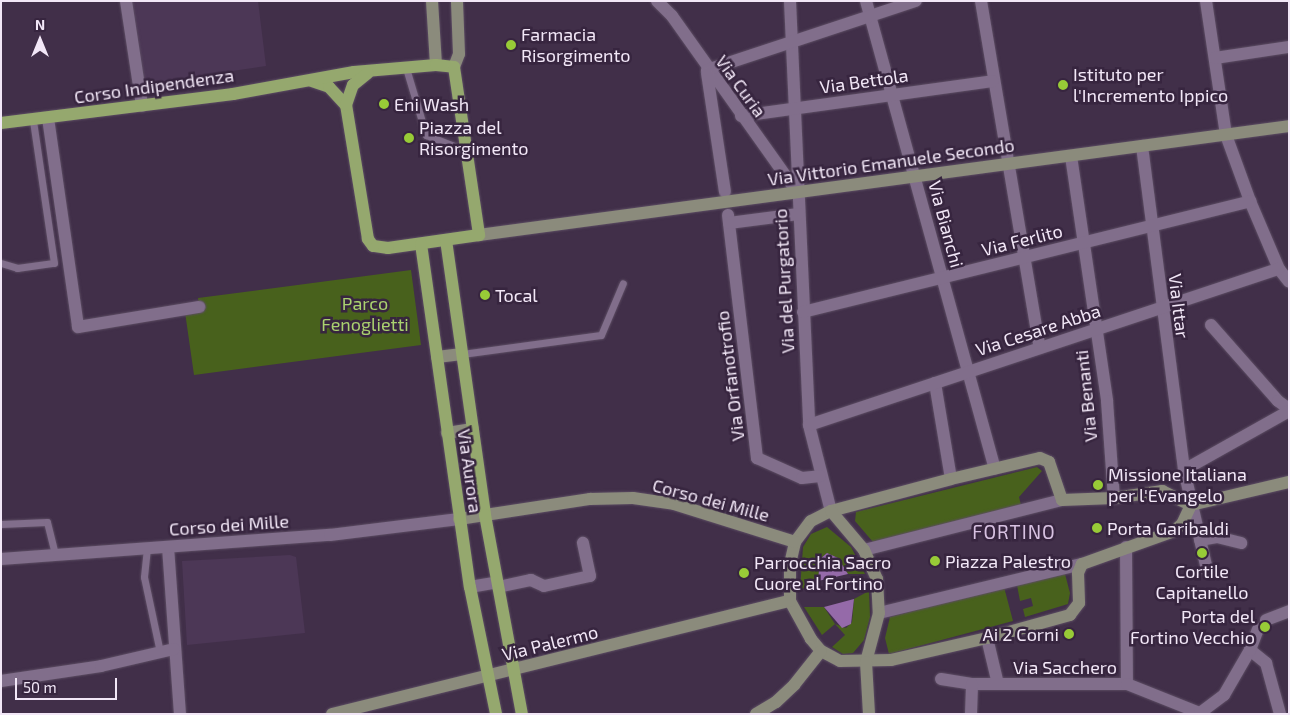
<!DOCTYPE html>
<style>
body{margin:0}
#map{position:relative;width:1290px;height:715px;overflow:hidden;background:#412f49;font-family:"Exo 2",sans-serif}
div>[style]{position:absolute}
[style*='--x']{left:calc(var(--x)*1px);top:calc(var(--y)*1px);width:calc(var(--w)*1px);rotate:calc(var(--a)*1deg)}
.built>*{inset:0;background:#4c3756}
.green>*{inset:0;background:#48611c}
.water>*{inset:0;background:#956aa9}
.roads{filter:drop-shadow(0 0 1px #5c4d63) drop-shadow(0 0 1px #5c4d63)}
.lane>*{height:7px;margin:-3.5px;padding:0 3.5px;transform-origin:3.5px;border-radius:3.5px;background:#816e8b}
.street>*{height:12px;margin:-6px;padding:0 6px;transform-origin:6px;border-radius:6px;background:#816e8b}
.secondary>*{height:12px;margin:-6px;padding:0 6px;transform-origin:6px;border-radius:6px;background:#8b8b7c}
.primary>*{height:12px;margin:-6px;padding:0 6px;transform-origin:6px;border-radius:6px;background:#95a86e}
.dots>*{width:14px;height:14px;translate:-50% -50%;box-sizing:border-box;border:2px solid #37253f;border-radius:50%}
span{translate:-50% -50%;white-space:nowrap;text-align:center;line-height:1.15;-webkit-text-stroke:5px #37253f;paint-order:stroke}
.poi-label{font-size:18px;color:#f2e7f7}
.left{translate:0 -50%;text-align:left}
.right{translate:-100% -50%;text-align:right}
.street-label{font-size:18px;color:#f2e7f7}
.park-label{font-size:18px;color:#aad26f}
.neighbourhood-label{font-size:19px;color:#d7c1e1;letter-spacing:1px}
.frame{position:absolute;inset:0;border:2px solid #f2e7f7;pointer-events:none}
.north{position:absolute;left:15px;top:15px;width:50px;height:50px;-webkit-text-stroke:4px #37253f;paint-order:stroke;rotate:0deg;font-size:14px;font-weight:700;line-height:20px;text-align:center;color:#f2e7f7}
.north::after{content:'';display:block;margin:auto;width:18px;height:22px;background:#f2e7f7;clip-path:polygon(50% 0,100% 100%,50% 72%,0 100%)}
.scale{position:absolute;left:15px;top:678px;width:102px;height:22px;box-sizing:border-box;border:2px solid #f2e7f7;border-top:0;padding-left:6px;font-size:15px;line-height:18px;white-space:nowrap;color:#f2e7f7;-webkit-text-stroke:4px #37253f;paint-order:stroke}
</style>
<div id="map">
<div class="built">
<div style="clip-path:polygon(131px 1px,258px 1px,266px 66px,144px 84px)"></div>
<div style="clip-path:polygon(290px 555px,296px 557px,305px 633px,187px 645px,182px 561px)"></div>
</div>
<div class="green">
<div style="clip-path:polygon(411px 270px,421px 345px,194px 375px,185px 312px,199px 310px,198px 298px)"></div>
<div style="clip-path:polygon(1037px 467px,1042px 471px,1019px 497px,1021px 505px,873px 542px,855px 521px,856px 512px)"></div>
<div style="clip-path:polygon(827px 527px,851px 547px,865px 574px,848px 574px,838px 558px,827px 553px,820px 559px,818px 581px,800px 590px,803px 547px,811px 534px)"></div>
<div style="clip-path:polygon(1065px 574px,1070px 593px,1068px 604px,1025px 617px,1023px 609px,1033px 606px,1031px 598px,1020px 601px,1017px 585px)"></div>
<div style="clip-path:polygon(1004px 587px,1013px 621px,889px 654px,885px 638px,890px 617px)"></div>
<div style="clip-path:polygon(869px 591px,870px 617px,864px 640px,853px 653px,843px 654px,832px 647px,845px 635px,835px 624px,822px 635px,804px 607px,824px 607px,835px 624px,846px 628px,852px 622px,854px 599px)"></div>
</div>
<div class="water">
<div style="clip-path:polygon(827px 553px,838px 558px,848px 574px,818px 581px,820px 559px)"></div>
<div style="clip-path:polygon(854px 599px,851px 624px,842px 628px,824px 607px)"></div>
</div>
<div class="roads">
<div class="lane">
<div style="--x:406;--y:68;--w:70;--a:73.4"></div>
<div style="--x:426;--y:135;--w:44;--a:21.3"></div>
<div style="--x:1;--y:263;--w:17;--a:17"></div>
<div style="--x:17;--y:268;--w:37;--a:-8"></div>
<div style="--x:54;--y:263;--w:145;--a:-98.4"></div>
<div style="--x:462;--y:354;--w:140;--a:-7.8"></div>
<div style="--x:601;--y:335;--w:56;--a:-67.1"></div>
<div style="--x:1;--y:524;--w:46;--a:-2.5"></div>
<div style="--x:47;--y:522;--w:34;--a:76"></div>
<div style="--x:147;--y:548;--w:29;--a:96"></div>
<div style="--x:144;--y:577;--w:77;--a:78"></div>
</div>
<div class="street">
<div style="--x:126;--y:1;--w:106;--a:81.3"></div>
<div style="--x:657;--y:1;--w:21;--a:45"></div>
<div style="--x:672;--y:16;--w:216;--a:54.6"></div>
<div style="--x:790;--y:1;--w:424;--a:87.4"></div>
<div style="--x:809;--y:425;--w:89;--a:75.7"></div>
<div style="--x:866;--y:1;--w:485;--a:74.6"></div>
<div style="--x:981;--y:1;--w:352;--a:80.4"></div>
<div style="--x:1206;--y:1;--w:135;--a:81.5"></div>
<div style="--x:1226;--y:135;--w:70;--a:70"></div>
<div style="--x:1250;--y:201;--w:74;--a:66.9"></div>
<div style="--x:1279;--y:269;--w:16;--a:52"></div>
<div style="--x:1215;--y:58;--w:75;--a:-8.5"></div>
<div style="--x:707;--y:70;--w:220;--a:-18.3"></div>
<div style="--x:707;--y:73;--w:120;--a:81.4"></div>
<div style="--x:741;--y:116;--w:254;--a:-7.9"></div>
<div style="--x:48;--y:118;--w:211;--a:81.8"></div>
<div style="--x:78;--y:327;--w:123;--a:-9.4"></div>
<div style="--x:1142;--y:146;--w:327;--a:82.6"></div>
<div style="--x:1184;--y:470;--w:103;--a:77"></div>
<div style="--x:1071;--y:156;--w:248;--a:81.6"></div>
<div style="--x:1107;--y:401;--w:97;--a:85.9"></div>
<div style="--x:728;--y:215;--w:245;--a:83.2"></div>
<div style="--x:757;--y:458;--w:49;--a:24"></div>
<div style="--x:802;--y:478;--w:18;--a:-6"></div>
<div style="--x:729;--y:223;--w:70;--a:-7.4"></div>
<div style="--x:803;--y:312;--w:461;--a:-13.9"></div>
<div style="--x:1211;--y:325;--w:101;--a:48.6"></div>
<div style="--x:1278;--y:401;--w:14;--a:36"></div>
<div style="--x:935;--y:383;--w:97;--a:80.5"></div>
<div style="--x:809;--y:425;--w:495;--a:-18.4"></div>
<div style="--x:1184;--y:470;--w:120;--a:-29.3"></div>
<div style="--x:1200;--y:540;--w:17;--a:-10"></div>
<div style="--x:1217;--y:537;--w:25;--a:14"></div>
<div style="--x:168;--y:547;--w:167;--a:85.9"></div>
<div style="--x:1126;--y:547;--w:137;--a:89.6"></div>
<div style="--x:864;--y:550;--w:204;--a:-14.2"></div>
<div style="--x:1;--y:559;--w:330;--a:-4.2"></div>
<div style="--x:330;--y:535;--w:130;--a:-7.1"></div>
<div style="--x:470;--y:587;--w:27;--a:-10"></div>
<div style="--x:498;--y:587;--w:34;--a:-12"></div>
<div style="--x:531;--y:580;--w:14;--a:25"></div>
<div style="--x:544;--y:586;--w:47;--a:-12.3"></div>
<div style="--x:590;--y:576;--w:34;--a:-102"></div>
<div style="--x:879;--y:613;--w:209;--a:-13.6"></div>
<div style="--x:1266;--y:620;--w:25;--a:-21"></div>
<div style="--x:987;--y:638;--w:47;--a:76.6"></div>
<div style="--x:1250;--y:650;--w:21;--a:39"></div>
<div style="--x:1266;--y:663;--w:53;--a:74.6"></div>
<div style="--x:941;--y:679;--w:31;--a:9"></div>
<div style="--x:972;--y:684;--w:155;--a:0"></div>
<div style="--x:1127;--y:684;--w:79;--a:21.7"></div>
<div style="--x:1200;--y:713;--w:30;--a:-37"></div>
<div style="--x:1224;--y:695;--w:52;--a:-60"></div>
<div style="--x:1250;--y:650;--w:22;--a:-69"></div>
<div style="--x:1;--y:681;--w:101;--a:-8.5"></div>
<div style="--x:101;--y:666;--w:75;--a:-13.1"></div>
<div style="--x:971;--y:714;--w:30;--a:-88"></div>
</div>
<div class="secondary">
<div style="--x:432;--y:1;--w:64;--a:86.4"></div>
<div style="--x:454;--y:67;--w:14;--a:-69"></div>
<div style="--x:459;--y:54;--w:53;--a:-92.2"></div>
<div style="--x:479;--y:235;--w:817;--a:-7.66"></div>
<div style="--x:437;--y:357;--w:25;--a:-7"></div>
<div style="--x:447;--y:433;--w:26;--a:-9"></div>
<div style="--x:1191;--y:505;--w:21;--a:115"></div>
<div style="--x:1182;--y:524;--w:11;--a:139"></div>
<div style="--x:1174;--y:531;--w:98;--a:160.3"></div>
<div style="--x:1082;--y:564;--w:10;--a:114"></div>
<div style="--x:1078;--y:573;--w:30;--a:88"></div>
<div style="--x:1079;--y:603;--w:15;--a:127"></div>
<div style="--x:1070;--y:615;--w:86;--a:164.5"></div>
<div style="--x:987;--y:638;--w:98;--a:167.1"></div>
<div style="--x:891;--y:660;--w:51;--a:178.9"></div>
<div style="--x:840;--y:661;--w:21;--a:-152"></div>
<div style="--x:821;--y:651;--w:16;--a:-130"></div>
<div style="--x:811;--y:639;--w:43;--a:-118.9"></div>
<div style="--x:790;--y:601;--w:37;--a:-90"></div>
<div style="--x:790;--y:564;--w:23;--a:-77"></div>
<div style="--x:795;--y:542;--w:26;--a:-53"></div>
<div style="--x:811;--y:521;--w:22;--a:-27"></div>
<div style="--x:831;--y:511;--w:124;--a:-14.9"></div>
<div style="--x:951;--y:479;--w:91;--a:-13.3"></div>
<div style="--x:1040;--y:458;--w:10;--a:24"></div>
<div style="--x:1049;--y:462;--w:40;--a:71.1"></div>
<div style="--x:1062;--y:500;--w:52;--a:-2.2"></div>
<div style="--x:1114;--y:498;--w:49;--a:-8.3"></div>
<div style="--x:1162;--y:491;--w:32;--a:26"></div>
<div style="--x:1191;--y:505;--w:101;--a:-13.2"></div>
<div style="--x:831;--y:511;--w:51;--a:49.8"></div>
<div style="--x:864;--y:550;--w:32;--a:66"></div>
<div style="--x:877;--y:579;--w:34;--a:87"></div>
<div style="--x:879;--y:613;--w:51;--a:104.9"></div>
<div style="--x:866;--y:662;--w:52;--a:86.7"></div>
<div style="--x:459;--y:519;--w:133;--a:-8.7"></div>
<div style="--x:590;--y:499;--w:43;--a:-1.3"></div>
<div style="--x:633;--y:498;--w:41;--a:8.3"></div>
<div style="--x:674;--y:504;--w:127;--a:17.4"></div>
<div style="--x:332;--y:714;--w:472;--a:-13.9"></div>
<div style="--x:756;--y:714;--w:23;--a:-31"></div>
<div style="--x:776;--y:702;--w:25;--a:-43"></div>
<div style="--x:794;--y:685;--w:43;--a:-51.5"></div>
</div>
<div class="primary">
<div style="--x:312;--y:81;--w:18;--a:19"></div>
<div style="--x:329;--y:87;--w:25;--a:47"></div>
<div style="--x:1;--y:123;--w:234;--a:-7.1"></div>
<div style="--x:233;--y:94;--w:123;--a:-10.3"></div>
<div style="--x:354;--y:72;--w:82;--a:-4.9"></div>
<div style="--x:436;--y:65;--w:18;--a:6"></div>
<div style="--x:454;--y:67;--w:170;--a:81.5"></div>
<div style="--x:479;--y:235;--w:92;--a:171.9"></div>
<div style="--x:388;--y:248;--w:15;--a:-172"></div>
<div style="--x:373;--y:246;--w:9;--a:-126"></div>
<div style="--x:368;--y:239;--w:136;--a:-99.3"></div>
<div style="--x:346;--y:105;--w:21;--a:-71"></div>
<div style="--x:353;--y:85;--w:19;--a:-39"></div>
<div style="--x:446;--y:240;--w:278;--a:81.9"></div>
<div style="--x:485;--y:515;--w:202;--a:79.5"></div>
<div style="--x:421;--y:244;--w:346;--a:81.9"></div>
<div style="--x:470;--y:587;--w:130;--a:78.4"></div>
</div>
</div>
<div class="dots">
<div style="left:511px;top:45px;background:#98cb37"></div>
<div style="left:1063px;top:85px;background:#98cb37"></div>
<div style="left:384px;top:104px;background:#98cb37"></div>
<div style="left:409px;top:138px;background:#98cb37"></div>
<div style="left:485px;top:295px;background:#98cb37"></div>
<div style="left:1098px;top:485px;background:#98cb37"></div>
<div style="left:1097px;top:528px;background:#98cb37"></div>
<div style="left:1202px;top:553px;background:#98cb37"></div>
<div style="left:935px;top:561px;background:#98cb37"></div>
<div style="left:744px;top:573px;background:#98cb37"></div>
<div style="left:1265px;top:627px;background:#98cb37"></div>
<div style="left:1069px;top:634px;background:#98cb37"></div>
</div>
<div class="poi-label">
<span class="left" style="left:521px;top:45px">Farmacia<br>Risorgimento</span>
<span class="left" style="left:1073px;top:85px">Istituto per<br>l'Incremento Ippico</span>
<span class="left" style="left:394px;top:104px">Eni Wash</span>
<span class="left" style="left:419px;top:138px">Piazza del<br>Risorgimento</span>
<span class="left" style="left:495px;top:295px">Tocal</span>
<span class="left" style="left:1108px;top:485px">Missione Italiana<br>per l'Evangelo</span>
<span class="left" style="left:1107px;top:528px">Porta Garibaldi</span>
<span class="left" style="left:945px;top:561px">Piazza Palestro</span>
<span class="left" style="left:754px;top:573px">Parrocchia Sacro<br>Cuore al Fortino</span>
<span style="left:1202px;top:582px">Cortile<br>Capitanello</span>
<span class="right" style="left:1255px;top:627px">Porta del<br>Fortino Vecchio</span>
<span class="right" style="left:1059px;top:634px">Ai 2 Corni</span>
</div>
<div class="street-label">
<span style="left:864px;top:81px;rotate:-8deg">Via Bettola</span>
<span style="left:154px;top:86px;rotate:-8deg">Corso Indipendenza</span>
<span style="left:741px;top:86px;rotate:54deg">Via Curia</span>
<span style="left:891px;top:162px;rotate:-8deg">Via Vittorio Emanuele Secondo</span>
<span style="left:946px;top:224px;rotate:75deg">Via Bianchi</span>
<span style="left:1022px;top:240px;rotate:-14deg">Via Ferlito</span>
<span style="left:784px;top:281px;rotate:-93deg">Via del Purgatorio</span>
<span style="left:1179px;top:306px;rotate:83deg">Via Ittar</span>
<span style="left:1038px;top:330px;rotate:-18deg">Via Cesare Abba</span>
<span style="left:730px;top:376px;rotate:-97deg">Via Orfanotrofio</span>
<span style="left:1086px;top:396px;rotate:-96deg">Via Benanti</span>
<span style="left:470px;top:471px;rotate:82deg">Via Aurora</span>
<span style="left:711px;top:500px;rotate:15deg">Corso dei Mille</span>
<span style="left:229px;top:525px;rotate:-4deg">Corso dei Mille</span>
<span style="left:550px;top:643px;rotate:-14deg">Via Palermo</span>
<span style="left:1065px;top:667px">Via Sacchero</span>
</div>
<div class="park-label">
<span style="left:365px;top:314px">Parco<br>Fenoglietti</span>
</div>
<div class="neighbourhood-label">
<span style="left:1014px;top:532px">FORTINO</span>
</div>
<div class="frame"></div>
<div class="north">N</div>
<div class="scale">50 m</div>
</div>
